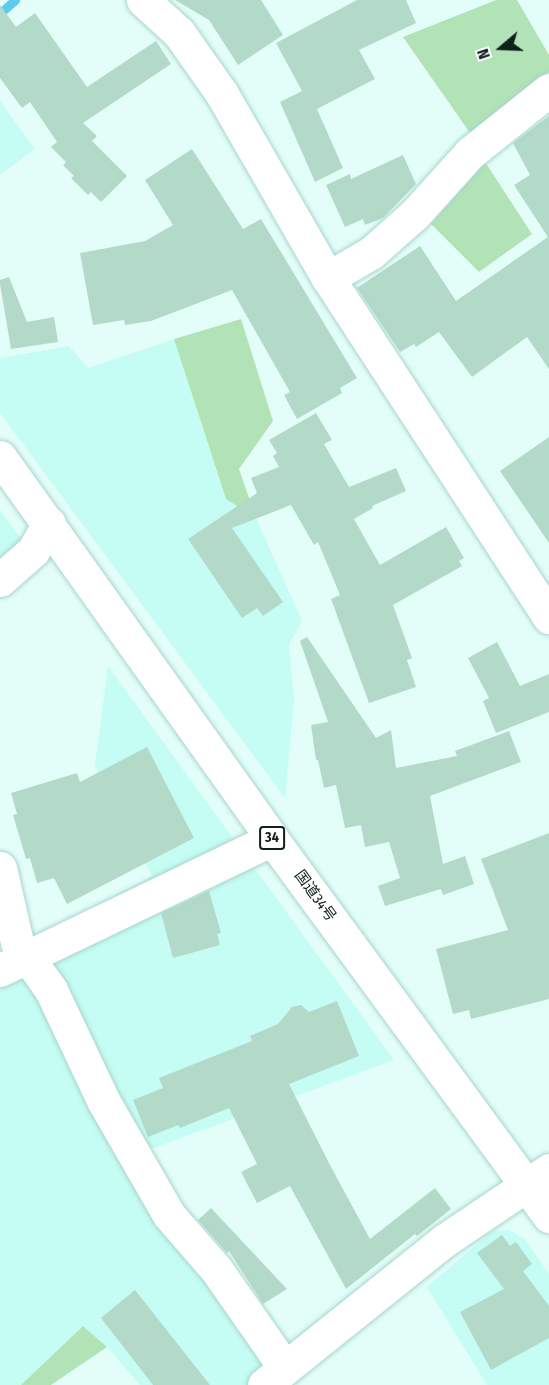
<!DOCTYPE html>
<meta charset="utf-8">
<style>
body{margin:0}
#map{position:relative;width:549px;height:1385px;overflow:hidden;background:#e3fef9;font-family:"Fira Sans Condensed","Noto Sans JP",sans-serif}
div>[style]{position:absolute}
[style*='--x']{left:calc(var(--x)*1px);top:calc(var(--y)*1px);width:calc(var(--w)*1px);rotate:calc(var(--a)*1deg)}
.built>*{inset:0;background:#c5fcf3}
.green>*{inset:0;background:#b2e3b6}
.stream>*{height:9px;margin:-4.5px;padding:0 4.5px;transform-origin:4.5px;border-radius:4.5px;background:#5fcaee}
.building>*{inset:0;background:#b3d9c8}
.roads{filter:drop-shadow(0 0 2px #a9d5ce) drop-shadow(0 0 2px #a9d5ce)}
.minor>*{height:33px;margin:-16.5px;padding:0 16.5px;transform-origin:16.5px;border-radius:16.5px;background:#fff}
.major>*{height:33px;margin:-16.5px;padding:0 16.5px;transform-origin:16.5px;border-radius:16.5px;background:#fff}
.highway>*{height:33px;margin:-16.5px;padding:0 16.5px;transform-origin:16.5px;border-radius:16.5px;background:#fff}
span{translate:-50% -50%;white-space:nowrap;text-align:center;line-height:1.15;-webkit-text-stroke:4.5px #fff;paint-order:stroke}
.shield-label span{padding:2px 4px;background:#fff;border:2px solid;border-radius:4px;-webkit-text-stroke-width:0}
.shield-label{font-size:14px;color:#0f201d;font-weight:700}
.street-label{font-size:15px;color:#0f201d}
.north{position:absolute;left:471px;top:18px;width:60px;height:60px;-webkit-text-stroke:4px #fff;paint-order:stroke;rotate:251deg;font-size:16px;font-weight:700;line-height:24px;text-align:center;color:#0f201d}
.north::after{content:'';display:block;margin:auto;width:21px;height:27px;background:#0f201d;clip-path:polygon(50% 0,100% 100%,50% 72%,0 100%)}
</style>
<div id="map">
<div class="built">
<div style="clip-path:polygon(0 101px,35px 149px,0 175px)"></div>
<div style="clip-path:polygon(174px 339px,226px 499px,256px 518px,302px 621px,289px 645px,294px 699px,285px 798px,0 413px,0 358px,69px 346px,88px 368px)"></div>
<div style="clip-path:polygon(0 510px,26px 546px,0 570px)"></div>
<div style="clip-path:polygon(108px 666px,394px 1060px,145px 1151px,37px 937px,152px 876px,95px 765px)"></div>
<div style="clip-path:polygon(21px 975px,48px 998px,266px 1360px,249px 1385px,140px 1385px,107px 1347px,83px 1326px,21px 1385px,0 1385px,0 985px)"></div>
<div style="clip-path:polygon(509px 1230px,525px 1239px,549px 1274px,549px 1385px,487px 1385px,427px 1287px,492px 1231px)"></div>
</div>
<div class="green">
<div style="clip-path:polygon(496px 0,517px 0,549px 55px,549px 72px,470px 133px,403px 37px)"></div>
<div style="clip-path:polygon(485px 162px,532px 234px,479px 272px,431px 224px)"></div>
<div style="clip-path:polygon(241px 319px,273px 421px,239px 469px,256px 518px,226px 499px,174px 339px)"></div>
<div style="clip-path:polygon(83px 1326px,107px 1347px,51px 1385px,21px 1385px)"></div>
</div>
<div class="stream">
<div style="--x:0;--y:13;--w:20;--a:-41"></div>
</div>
<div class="building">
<div style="clip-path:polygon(175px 0,261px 0,283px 35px,238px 65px,209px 20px)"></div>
<div style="clip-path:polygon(357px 0,406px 0,416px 23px,359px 50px,375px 79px,317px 109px,343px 168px,315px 182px,280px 102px,302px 91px,276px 43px)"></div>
<div style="clip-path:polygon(0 5px,16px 27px,35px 13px,87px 87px,156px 41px,171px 64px,83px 123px,97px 136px,92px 141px,127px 176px,101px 202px,91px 192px,88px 195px,71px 178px,74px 176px,63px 165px,66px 162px,51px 147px,57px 142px,30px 102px,22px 108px,0 78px)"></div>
<div style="clip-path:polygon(549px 116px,549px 369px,527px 337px,472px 377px,439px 332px,416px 347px,414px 344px,400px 352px,357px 288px,420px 246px,456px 301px,548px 237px,514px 185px,530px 175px,513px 143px)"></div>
<div style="clip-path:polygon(192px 149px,243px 229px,261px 219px,357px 378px,340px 388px,342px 393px,297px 419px,284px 395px,290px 392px,232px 290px,151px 321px,125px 325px,124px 320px,93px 325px,80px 253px,145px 241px,173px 225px,145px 180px)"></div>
<div style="clip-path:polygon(403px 155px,416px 184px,383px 218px,365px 225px,363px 219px,345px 227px,326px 185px,350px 174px,351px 179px)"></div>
<div style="clip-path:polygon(9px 277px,27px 322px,54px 317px,58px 342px,11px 349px,0 284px,0 280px)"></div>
<div style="clip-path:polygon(316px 413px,332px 440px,324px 444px,349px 487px,396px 468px,406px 491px,372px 506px,373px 508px,354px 519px,380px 565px,446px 527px,464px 558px,459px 561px,462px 566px,393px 605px,412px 658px,407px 660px,416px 687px,369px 703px,331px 599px,340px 595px,318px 542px,314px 545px,291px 505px,232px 528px,283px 602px,263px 616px,257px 608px,242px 618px,188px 539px,257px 493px,251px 478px,279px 467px,273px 456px,277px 453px,269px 440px)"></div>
<div style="clip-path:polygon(549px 437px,549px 543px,500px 471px)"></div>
<div style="clip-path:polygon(307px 637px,376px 738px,391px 730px,396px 768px,457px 756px,455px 751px,509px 731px,521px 762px,430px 796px,443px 864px,465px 856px,474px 884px,443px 895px,441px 889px,385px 906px,378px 886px,400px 878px,389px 842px,365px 847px,361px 825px,345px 828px,336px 785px,324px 788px,318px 760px,316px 760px,311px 725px,328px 722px,300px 641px)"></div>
<div style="clip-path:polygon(497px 642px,520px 686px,549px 674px,549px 712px,496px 733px,483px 701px,489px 698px,468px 658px)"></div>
<div style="clip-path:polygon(147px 747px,194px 838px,67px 904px,54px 878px,37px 883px,30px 858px,26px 859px,13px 815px,17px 814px,11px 793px,77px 773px,80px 782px)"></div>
<div style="clip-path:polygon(549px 833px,549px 999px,471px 1019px,469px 1010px,453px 1014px,436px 949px,508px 930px,481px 859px)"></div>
<div style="clip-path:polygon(209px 891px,221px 933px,217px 934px,220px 945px,173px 958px,161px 913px)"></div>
<div style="clip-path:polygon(337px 1001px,359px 1056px,289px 1084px,330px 1165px,370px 1239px,435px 1188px,451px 1209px,417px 1236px,415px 1234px,346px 1289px,290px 1186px,257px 1203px,241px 1172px,257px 1164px,229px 1108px,180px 1128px,178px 1125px,148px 1137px,133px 1100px,163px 1088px,159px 1078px,252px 1041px,250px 1036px,278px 1024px,292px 1007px,301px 1005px,309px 1012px)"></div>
<div style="clip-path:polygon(211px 1208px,241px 1240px,287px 1289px,263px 1304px,229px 1251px,227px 1253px,198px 1220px)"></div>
<div style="clip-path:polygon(502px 1235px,510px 1246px,516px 1242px,532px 1264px,523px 1271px,549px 1306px,549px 1338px,491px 1370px,460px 1312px,504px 1289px,477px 1253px)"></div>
<div style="clip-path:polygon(135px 1290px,210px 1385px,153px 1385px,101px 1318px)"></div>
</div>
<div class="roads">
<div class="minor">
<div style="--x:143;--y:0;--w:49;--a:42.5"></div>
<div style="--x:179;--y:33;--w:75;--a:54.8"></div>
<div style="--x:222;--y:94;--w:212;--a:60.1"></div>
<div style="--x:328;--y:278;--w:405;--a:56.9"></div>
<div style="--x:328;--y:278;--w:50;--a:-30.2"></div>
<div style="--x:371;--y:253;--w:57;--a:-41.5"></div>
<div style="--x:414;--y:215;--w:84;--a:-47.9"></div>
<div style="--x:470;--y:153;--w:101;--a:-38.6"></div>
<div style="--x:0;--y:580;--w:44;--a:-41.3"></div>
<div style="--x:33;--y:551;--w:32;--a:-60"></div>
<div style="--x:0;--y:868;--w:76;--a:77.1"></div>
<div style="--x:17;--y:942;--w:59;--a:54.7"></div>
<div style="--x:51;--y:990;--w:124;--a:64.7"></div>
<div style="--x:104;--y:1102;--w:130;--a:60.1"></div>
<div style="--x:169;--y:1215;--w:72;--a:49"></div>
<div style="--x:216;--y:1269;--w:121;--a:55.1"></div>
<div style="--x:0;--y:970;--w:302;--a:-25.7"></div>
<div style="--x:264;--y:1385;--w:232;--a:-38.7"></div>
<div style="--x:445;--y:1240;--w:99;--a:-33.9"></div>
</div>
<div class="major">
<div style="--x:527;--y:1185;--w:27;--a:-34"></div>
</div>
<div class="highway">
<div style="--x:0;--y:457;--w:469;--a:54.5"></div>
<div style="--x:272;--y:839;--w:468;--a:53.7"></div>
</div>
</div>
<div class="shield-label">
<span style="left:272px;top:838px">34</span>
</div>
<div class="street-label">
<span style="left:315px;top:896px;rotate:54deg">国道34号</span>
</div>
<div class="north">N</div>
</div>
